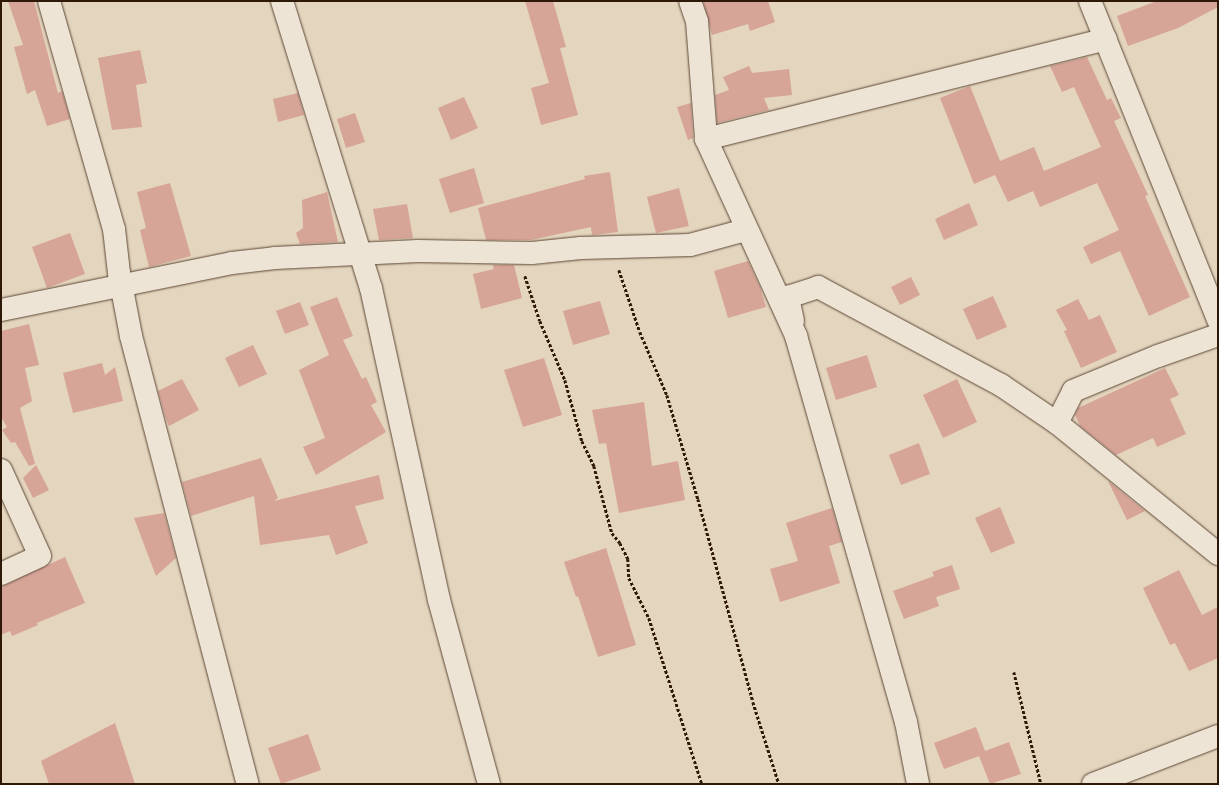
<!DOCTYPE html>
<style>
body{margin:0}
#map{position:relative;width:1219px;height:785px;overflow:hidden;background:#e4d5be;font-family:"Gentium Book Plus",serif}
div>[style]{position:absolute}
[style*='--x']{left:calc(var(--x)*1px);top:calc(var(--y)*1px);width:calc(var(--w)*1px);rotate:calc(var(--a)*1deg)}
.building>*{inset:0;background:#d7a498}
.path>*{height:2.5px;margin-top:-1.25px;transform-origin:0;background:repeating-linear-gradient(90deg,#2e1807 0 3px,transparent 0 5px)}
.roads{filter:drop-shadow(0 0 1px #5c4735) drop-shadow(0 0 1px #5c4735)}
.minor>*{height:22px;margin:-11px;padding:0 11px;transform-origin:11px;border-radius:11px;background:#ede4d5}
span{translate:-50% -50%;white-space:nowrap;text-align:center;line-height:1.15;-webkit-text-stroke:3px #ede4d5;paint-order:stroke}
.frame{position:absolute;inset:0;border:2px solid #2e1807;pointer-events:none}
</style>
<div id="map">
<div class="building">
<div style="clip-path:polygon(8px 1px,34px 1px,58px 93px,62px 91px,70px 119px,47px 126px,35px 90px,27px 94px,14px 47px,23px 45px)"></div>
<div style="clip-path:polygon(525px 1px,553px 1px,566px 47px,560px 48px,578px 115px,541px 125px,531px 88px,549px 83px)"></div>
<div style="clip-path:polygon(703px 1px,768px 1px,775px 22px,750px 31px,748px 24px,712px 35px)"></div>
<div style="clip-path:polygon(1157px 1px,1218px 1px,1218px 7px,1178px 28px,1128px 46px,1117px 16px)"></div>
<div style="clip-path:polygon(140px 50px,147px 83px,136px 85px,142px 127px,112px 130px,98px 58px)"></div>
<div style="clip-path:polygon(1087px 57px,1107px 100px,1111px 98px,1121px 118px,1114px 121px,1148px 195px,1145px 196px,1190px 297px,1149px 316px,1120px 251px,1091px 264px,1083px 247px,1119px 230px,1097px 183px,1040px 207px,1033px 191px,1008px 202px,995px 175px,974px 184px,940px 98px,970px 86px,1000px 161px,1034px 147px,1044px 171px,1101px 147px,1074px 87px,1062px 92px,1050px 66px)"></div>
<div style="clip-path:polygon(749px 66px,752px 73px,789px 69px,792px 95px,764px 98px,769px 110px,717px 123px,715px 95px,729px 90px,723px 77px)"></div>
<div style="clip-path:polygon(298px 93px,304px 115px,278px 122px,273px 99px)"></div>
<div style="clip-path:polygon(464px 97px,478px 128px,451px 140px,438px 108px)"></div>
<div style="clip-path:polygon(691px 103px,693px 138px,688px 140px,677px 107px)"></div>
<div style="clip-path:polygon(355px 113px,365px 142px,346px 148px,337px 119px)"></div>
<div style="clip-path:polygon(474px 168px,484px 203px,450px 213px,439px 179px)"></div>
<div style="clip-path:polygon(610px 172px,618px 232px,592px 235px,591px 227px,531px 240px,486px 240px,478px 208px,585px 179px,584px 176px)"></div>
<div style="clip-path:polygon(170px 183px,191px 256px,149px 267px,140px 230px,146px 228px,137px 192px)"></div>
<div style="clip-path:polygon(679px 188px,689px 226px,656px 233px,647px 197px)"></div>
<div style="clip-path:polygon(327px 192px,338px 242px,300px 244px,296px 233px,303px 228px,302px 200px)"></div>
<div style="clip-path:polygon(969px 203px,978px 225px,944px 240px,935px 219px)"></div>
<div style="clip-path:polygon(407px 204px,413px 238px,379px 240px,373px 209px)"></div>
<div style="clip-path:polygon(70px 233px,85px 274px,47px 288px,32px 247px)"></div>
<div style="clip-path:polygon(748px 261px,760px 287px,766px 307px,728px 318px,714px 271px)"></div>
<div style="clip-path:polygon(493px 265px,514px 265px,522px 298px,481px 309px,473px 274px,494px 269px)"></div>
<div style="clip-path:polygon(911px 277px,920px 295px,900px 305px,891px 287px)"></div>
<div style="clip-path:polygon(993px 296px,1007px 327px,977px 340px,963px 309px)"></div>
<div style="clip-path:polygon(337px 297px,353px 336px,343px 340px,362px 379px,366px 377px,377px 402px,371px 405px,386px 432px,316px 475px,303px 447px,325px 438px,299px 370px,329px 355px,310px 307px)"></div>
<div style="clip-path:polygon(1078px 299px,1089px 320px,1100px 315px,1117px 352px,1081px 368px,1064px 331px,1067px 330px,1056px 310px)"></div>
<div style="clip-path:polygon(600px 301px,610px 334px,573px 345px,563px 311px)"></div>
<div style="clip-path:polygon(300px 302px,309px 325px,285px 334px,276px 311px)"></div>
<div style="clip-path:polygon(29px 324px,39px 365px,25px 368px,32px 401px,20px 408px,35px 464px,29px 466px,15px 442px,11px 443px,2px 430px,7px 427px,1px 417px,1px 331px)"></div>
<div style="clip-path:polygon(253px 345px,267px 374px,239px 387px,225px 358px)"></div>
<div style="clip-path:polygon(867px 355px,877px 387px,836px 400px,826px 368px)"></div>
<div style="clip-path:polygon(544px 358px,562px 415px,523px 427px,504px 370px)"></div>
<div style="clip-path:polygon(102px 363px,105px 375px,115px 367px,123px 401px,73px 413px,63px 373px)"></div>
<div style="clip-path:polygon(1165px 368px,1179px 395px,1170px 399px,1186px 434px,1157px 447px,1153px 438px,1116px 455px,1080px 426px,1075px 415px,1078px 408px)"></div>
<div style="clip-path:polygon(182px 379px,199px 410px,169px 426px,166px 419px,158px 391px)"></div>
<div style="clip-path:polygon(957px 379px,977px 422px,943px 438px,923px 395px)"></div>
<div style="clip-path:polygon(644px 402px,652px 466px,678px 461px,685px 500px,619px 513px,606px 443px,599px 444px,592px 410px)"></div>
<div style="clip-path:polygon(919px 443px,930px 474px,901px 485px,889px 455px)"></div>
<div style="clip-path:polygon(261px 458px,278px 498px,274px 501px,379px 475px,384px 499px,355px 506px,368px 543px,336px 555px,329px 535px,260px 545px,254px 496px,191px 516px,182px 482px)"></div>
<div style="clip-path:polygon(36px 465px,49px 490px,33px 498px,23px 478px)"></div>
<div style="clip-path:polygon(1108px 481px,1145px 511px,1127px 520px)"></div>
<div style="clip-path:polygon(1000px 507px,1015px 543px,991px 553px,975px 518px)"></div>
<div style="clip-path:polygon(832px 508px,842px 542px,829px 546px,840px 583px,780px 602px,770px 569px,798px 561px,786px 523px)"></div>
<div style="clip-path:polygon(164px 513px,176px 558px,156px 576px,134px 518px)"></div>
<div style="clip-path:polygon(606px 548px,636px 645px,598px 657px,578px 596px,576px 597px,564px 562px)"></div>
<div style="clip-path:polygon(65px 557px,85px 603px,37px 623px,38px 625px,12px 636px,10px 631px,1px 635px,1px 587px)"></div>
<div style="clip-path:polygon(952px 565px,960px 589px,936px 597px,939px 606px,904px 619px,893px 591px,934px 576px,932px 572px)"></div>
<div style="clip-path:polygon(1179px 570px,1202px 615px,1218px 607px,1218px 658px,1189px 671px,1175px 643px,1170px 645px,1143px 588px)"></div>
<div style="clip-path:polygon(115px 723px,135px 784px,49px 784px,41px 761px)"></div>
<div style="clip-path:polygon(976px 727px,985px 751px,1009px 742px,1021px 774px,990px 784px,979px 756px,944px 769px,934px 743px)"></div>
<div style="clip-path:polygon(308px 734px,321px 770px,281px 784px,268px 748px)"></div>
</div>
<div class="path">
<div style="--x:619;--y:270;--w:65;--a:71.3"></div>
<div style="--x:640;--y:332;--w:69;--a:66.8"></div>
<div style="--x:667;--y:395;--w:109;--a:73.4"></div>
<div style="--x:698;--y:499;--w:210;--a:74.8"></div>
<div style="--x:753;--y:702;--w:86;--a:72.4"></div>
<div style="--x:525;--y:276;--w:47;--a:71.6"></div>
<div style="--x:540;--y:321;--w:64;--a:67"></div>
<div style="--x:565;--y:380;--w:63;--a:74.4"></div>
<div style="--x:582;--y:441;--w:28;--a:64"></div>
<div style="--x:594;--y:466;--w:69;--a:75"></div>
<div style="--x:612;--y:533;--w:13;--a:51"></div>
<div style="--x:620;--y:543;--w:18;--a:63"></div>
<div style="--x:628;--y:559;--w:19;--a:87"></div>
<div style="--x:629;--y:578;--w:45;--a:63.4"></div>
<div style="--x:649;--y:618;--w:174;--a:72.3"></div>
<div style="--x:1014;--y:672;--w:115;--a:76.4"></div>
</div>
<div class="roads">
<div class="minor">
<div style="--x:49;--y:1;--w:237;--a:74.1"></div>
<div style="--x:114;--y:229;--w:44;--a:83.5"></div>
<div style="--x:119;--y:273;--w:64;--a:79.2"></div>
<div style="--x:131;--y:336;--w:463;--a:75.4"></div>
<div style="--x:282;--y:1;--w:300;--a:72.8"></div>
<div style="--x:371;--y:288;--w:319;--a:77.7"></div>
<div style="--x:439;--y:600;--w:191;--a:74.8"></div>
<div style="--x:690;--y:1;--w:21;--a:71"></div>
<div style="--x:697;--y:21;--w:118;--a:85.6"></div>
<div style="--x:706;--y:139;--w:217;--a:65.4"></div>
<div style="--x:796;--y:336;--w:401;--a:74.1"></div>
<div style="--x:906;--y:722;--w:63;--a:79"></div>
<div style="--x:1090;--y:1;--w:344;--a:68.1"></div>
<div style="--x:706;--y:139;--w:412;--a:-14"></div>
<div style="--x:1;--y:310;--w:236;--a:-11.5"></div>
<div style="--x:232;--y:263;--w:43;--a:-6.6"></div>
<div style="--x:275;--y:258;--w:143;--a:-2.8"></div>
<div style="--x:418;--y:251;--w:114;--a:1"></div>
<div style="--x:532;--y:253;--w:49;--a:-5.8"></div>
<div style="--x:581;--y:248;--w:109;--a:-1.6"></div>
<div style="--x:690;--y:245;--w:58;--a:-15"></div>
<div style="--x:793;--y:321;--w:25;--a:-102"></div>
<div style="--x:788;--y:297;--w:32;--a:-18"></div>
<div style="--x:818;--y:287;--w:208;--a:28.2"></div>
<div style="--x:1001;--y:385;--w:68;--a:34.2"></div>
<div style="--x:1057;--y:423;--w:208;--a:39.1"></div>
<div style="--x:1057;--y:423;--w:36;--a:-63"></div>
<div style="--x:1073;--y:391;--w:92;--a:-22.4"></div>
<div style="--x:1158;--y:356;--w:64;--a:-19.3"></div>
<div style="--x:1;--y:470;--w:94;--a:65.6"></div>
<div style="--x:40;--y:556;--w:43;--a:155.2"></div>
<div style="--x:1093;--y:784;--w:134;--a:-21"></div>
</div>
</div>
<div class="frame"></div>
</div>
